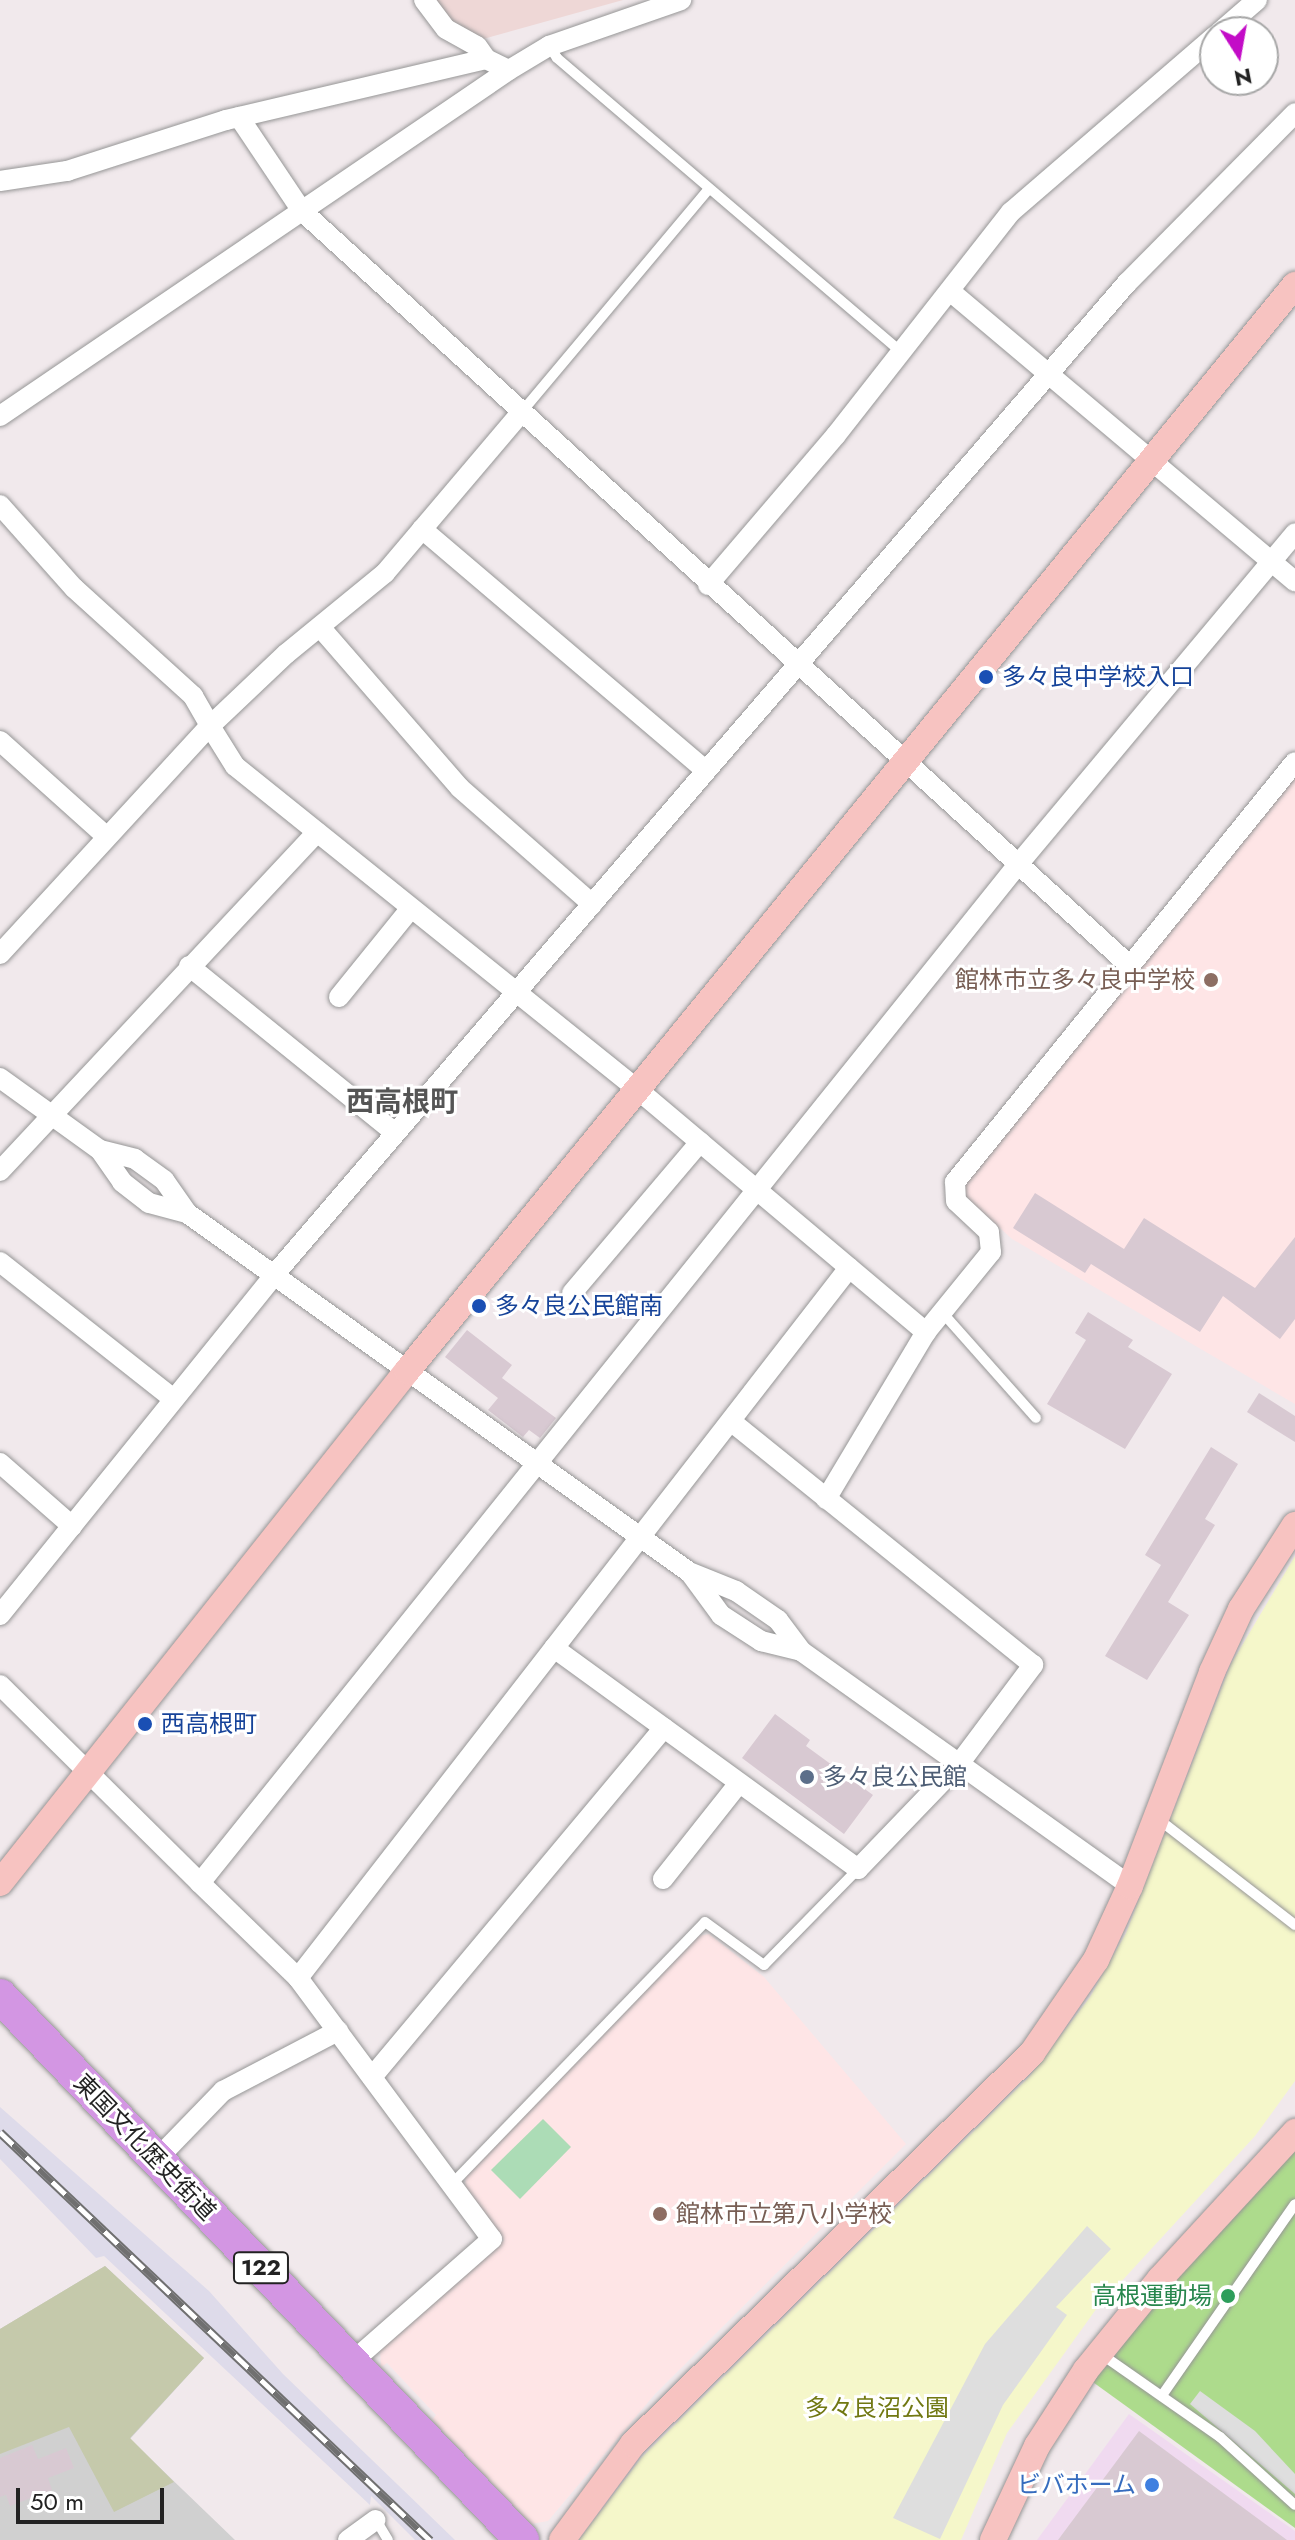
<!DOCTYPE html>
<meta charset="utf-8">
<style>
body{margin:0}
#map{position:relative;width:1295px;height:2540px;overflow:hidden;background:#f1e9ec;font-family:Jost,"Noto Sans JP",sans-serif}
div>[style]{position:absolute}
[style*='--x']{left:calc(var(--x)*1px);top:calc(var(--y)*1px);width:calc(var(--w)*1px);rotate:calc(var(--a)*1deg)}
.commercial>*{inset:0;background:#f0daf0}
.industrial>*{inset:0;background:#dedbea}
.education>*{inset:0;background:#fee5e6}
.religious>*{inset:0;background:#d0d0d0}
.farmland>*{inset:0;background:#eed7d6}
.cemetery>*{inset:0;background:#c5c9ab}
.park>*{inset:0;background:#f5f7ca}
.pitch>*{inset:0;background:#addb8c}
.parking>*{inset:0;background:#dedede}
.water>*{inset:0;background:#acdcb6}
.building>*{inset:0;background:#d8c9d2}
.roads{filter:drop-shadow(0 0 2px #969696) drop-shadow(0 0 2px #969696)}
.lane>*{height:10px;margin:-5px;padding:0 5px;transform-origin:5px;border-radius:5px;background:#fff}
.street>*{height:20px;margin:-10px;padding:0 10px;transform-origin:10px;border-radius:10px;background:#fff}
.secondary>*{height:26px;margin:-13px;padding:0 13px;transform-origin:13px;border-radius:13px;background:#f7c3c1}
.highway>*{height:34px;margin:-17px;padding:0 17px;transform-origin:17px;border-radius:17px;background:#d396e3}
.rail>*{height:9px;margin-top:-4.5px;transform-origin:0;background:repeating-linear-gradient(90deg,#fff 0 18px,#707070 0 36px);box-sizing:border-box;border-block:2px solid #707070}
.dots>*{width:22px;height:22px;translate:-50% -50%;box-sizing:border-box;border:4px solid #fff;border-radius:50%}
span{translate:-50% -50%;white-space:nowrap;text-align:center;line-height:1.15;-webkit-text-stroke:6px #fff;paint-order:stroke}
.shield-label span{padding:2px 6px;background:#fff;border:2px solid;border-radius:6px;-webkit-text-stroke-width:0}
.shield-label{font-size:22px;color:#222;font-weight:700}
.transit-label{font-size:24px;color:#164399}
.left{translate:0 -50%;text-align:left}
.education-label{font-size:24px;color:#785e54}
.right{translate:-100% -50%;text-align:right}
.service-label{font-size:24px;color:#4e5e75}
.street-label{font-size:24px;color:#222}
.leisure-label{font-size:24px;color:#27864d}
.park-label{font-size:24px;color:#717812}
.shop-label{font-size:24px;color:#366cbe}
.quarter-label{font-size:28px;color:#555;font-weight:700}
.north{position:absolute;left:1199px;top:16px;width:80px;height:80px;box-sizing:border-box;background:#fff;border:2px solid #a7a7a7;border-radius:50%;rotate:169deg;font-size:22px;font-weight:700;line-height:32px;text-align:center;color:#222}
.north::after{content:'';display:block;margin:auto;width:28px;height:36px;background:#c30cc7;clip-path:polygon(50% 0,100% 100%,50% 72%,0 100%)}
.scale{position:absolute;left:16px;top:2488px;width:148px;height:36px;box-sizing:border-box;border:4px solid #222;border-top:0;padding-left:10px;font-size:24px;line-height:28px;white-space:nowrap;color:#222;-webkit-text-stroke:6px #fff;paint-order:stroke}
</style>
<div id="map">
<div class="commercial">
<div style="clip-path:polygon(1129px 2414px,1295px 2531px,1295px 2540px,1037px 2540px)"></div>
</div>
<div class="industrial">
<div style="clip-path:polygon(0 2107px,209px 2291px,283px 2374px,455px 2540px,415px 2540px,371px 2496px,370px 2505px,104px 2256px,96px 2258px,0 2159px)"></div>
</div>
<div class="education">
<div style="clip-path:polygon(1295px 771px,1295px 1404px,1012px 1239px,967px 1198px,962px 1184px)"></div>
<div style="clip-path:polygon(709px 1934px,764px 1977px,906px 2144px,655px 2394px,548px 2521px,531px 2524px,432px 2420px,436px 2415px,387px 2363px,381px 2367px,380px 2350px,504px 2240px,465px 2188px,466px 2175px,698px 1936px)"></div>
</div>
<div class="religious">
<div style="clip-path:polygon(105px 2266px,204px 2358px,130px 2439px,235px 2540px,0 2540px,0 2329px)"></div>
</div>
<div class="farmland">
<div style="clip-path:polygon(433px 0,623px 0,465px 44px)"></div>
</div>
<div class="cemetery">
<div style="clip-path:polygon(105px 2266px,204px 2358px,130px 2438px,174px 2482px,114px 2512px,69px 2427px,0 2454px,0 2329px)"></div>
</div>
<div class="park">
<div style="clip-path:polygon(1295px 1556px,1295px 2081px,1255px 2136px,1097px 2308px,1007px 2433px,961px 2540px,579px 2540px,642px 2457px,1030px 2076px,1090px 1997px,1126px 1933px,1231px 1664px)"></div>
</div>
<div class="pitch">
<div style="clip-path:polygon(1295px 2150px,1295px 2528px,1090px 2380px,1117px 2341px)"></div>
</div>
<div class="parking">
<div style="clip-path:polygon(1087px 2226px,1111px 2249px,1056px 2307px,1067px 2315px,1003px 2405px,940px 2539px,893px 2518px,985px 2344px)"></div>
<div style="clip-path:polygon(1200px 2391px,1255px 2431px,1295px 2474px,1295px 2494px,1190px 2404px)"></div>
</div>
<div class="water">
<div style="clip-path:polygon(543px 2119px,571px 2147px,520px 2199px,491px 2170px)"></div>
</div>
<div class="building">
<div style="clip-path:polygon(1035px 1193px,1124px 1249px,1144px 1218px,1255px 1288px,1295px 1237px,1295px 1319px,1280px 1339px,1223px 1296px,1200px 1332px,1091px 1264px,1085px 1273px,1013px 1228px)"></div>
<div style="clip-path:polygon(1088px 1312px,1133px 1340px,1128px 1347px,1172px 1374px,1125px 1449px,1047px 1404px,1086px 1340px,1075px 1333px)"></div>
<div style="clip-path:polygon(467px 1330px,512px 1365px,502px 1378px,556px 1418px,540px 1438px,529px 1430px,523px 1437px,488px 1410px,498px 1398px,445px 1357px)"></div>
<div style="clip-path:polygon(1259px 1393px,1295px 1416px,1295px 1442px,1247px 1412px)"></div>
<div style="clip-path:polygon(1211px 1447px,1238px 1464px,1205px 1519px,1215px 1525px,1168px 1602px,1189px 1615px,1147px 1680px,1105px 1656px,1161px 1565px,1145px 1555px)"></div>
<div style="clip-path:polygon(775px 1714px,810px 1740px,806px 1746px,873px 1795px,844px 1834px,742px 1758px)"></div>
<div style="clip-path:polygon(1139px 2431px,1287px 2540px,1058px 2540px)"></div>
<div style="clip-path:polygon(32px 2445px,38px 2459px,66px 2448px,74px 2468px,48px 2478px,52px 2490px,10px 2506px,6px 2495px,0 2497px,0 2458px)"></div>
</div>
<div class="roads">
<div class="lane">
<div style="--x:549;--y:46;--w:14;--a:56"></div>
<div style="--x:557;--y:58;--w:450;--a:40.5"></div>
<div style="--x:520;--y:414;--w:294;--a:-50"></div>
<div style="--x:941;--y:1311;--w:143;--a:48.4"></div>
<div style="--x:1157;--y:1818;--w:175;--a:37.8"></div>
<div style="--x:454;--y:2182;--w:361;--a:-46"></div>
<div style="--x:705;--y:1922;--w:73;--a:36.1"></div>
<div style="--x:764;--y:1965;--w:134;--a:-45.6"></div>
<div style="--x:1101;--y:2354;--w:145;--a:34.9"></div>
<div style="--x:1220;--y:2437;--w:101;--a:42.2"></div>
<div style="--x:1163;--y:2394;--w:231;--a:-55.2"></div>
<div style="--x:376;--y:2520;--w:23;--a:59"></div>
</div>
<div class="street">
<div style="--x:424;--y:0;--w:36;--a:53"></div>
<div style="--x:446;--y:29;--w:35;--a:29"></div>
<div style="--x:477;--y:46;--w:16;--a:55"></div>
<div style="--x:1220;--y:32;--w:49;--a:-40.9"></div>
<div style="--x:239;--y:117;--w:113;--a:56.2"></div>
<div style="--x:302;--y:211;--w:1119;--a:42.36"></div>
<div style="--x:0;--y:181;--w:68;--a:-8.5"></div>
<div style="--x:67;--y:171;--w:167;--a:-17.8"></div>
<div style="--x:226;--y:120;--w:267;--a:-13.2"></div>
<div style="--x:486;--y:59;--w:25;--a:26"></div>
<div style="--x:950;--y:291;--w:451;--a:40.1"></div>
<div style="--x:0;--y:416;--w:615;--a:-34.21"></div>
<div style="--x:509;--y:70;--w:47;--a:-31"></div>
<div style="--x:549;--y:46;--w:140;--a:-19.2"></div>
<div style="--x:0;--y:505;--w:111;--a:48.3"></div>
<div style="--x:74;--y:588;--w:161;--a:42.2"></div>
<div style="--x:193;--y:696;--w:34;--a:60"></div>
<div style="--x:210;--y:726;--w:105;--a:-43.5"></div>
<div style="--x:286;--y:654;--w:128;--a:-39.3"></div>
<div style="--x:385;--y:573;--w:209;--a:-49.7"></div>
<div style="--x:422;--y:529;--w:373;--a:40.4"></div>
<div style="--x:708;--y:585;--w:197;--a:-49.5"></div>
<div style="--x:836;--y:435;--w:283;--a:-51.9"></div>
<div style="--x:1011;--y:212;--w:269;--a:-40.8"></div>
<div style="--x:320;--y:627;--w:213;--a:49"></div>
<div style="--x:460;--y:788;--w:176;--a:41.3"></div>
<div style="--x:0;--y:741;--w:142;--a:41.9"></div>
<div style="--x:0;--y:954;--w:310;--a:-47.4"></div>
<div style="--x:210;--y:726;--w:47;--a:58"></div>
<div style="--x:235;--y:766;--w:516;--a:38.78"></div>
<div style="--x:637;--y:1089;--w:378;--a:40.1"></div>
<div style="--x:189;--y:966;--w:265;--a:39"></div>
<div style="--x:339;--y:997;--w:114;--a:-51"></div>
<div style="--x:0;--y:1078;--w:123;--a:35.8"></div>
<div style="--x:100;--y:1150;--w:36;--a:14"></div>
<div style="--x:135;--y:1159;--w:36;--a:36"></div>
<div style="--x:164;--y:1180;--w:40;--a:55.1"></div>
<div style="--x:187;--y:1213;--w:617;--a:35.57"></div>
<div style="--x:689;--y:1572;--w:51;--a:22"></div>
<div style="--x:736;--y:1591;--w:51;--a:34.6"></div>
<div style="--x:778;--y:1620;--w:39;--a:53"></div>
<div style="--x:801;--y:1651;--w:404;--a:35.5"></div>
<div style="--x:100;--y:1150;--w:39;--a:55"></div>
<div style="--x:122;--y:1182;--w:34;--a:38"></div>
<div style="--x:149;--y:1203;--w:39;--a:15"></div>
<div style="--x:0;--y:1171;--w:464;--a:-46.9"></div>
<div style="--x:0;--y:1262;--w:219;--a:38.3"></div>
<div style="--x:572;--y:1293;--w:198;--a:-49.7"></div>
<div style="--x:0;--y:1463;--w:96;--a:41.2"></div>
<div style="--x:826;--y:1499;--w:195;--a:-59.1"></div>
<div style="--x:926;--y:1332;--w:103;--a:-50.9"></div>
<div style="--x:991;--y:1252;--w:20;--a:-96"></div>
<div style="--x:989;--y:1232;--w:45;--a:-136.8"></div>
<div style="--x:956;--y:1201;--w:19;--a:-93"></div>
<div style="--x:955;--y:1182;--w:540;--a:-51.01"></div>
<div style="--x:691;--y:1574;--w:51;--a:53.8"></div>
<div style="--x:721;--y:1615;--w:48;--a:33"></div>
<div style="--x:761;--y:1641;--w:41;--a:14"></div>
<div style="--x:0;--y:1615;--w:437;--a:-51.1"></div>
<div style="--x:274;--y:1275;--w:664;--a:-49.4"></div>
<div style="--x:706;--y:771;--w:645;--a:-49.22"></div>
<div style="--x:1127;--y:283;--w:239;--a:-45.3"></div>
<div style="--x:554;--y:1648;--w:376;--a:36"></div>
<div style="--x:858;--y:1869;--w:146;--a:-46.1"></div>
<div style="--x:959;--y:1764;--w:124;--a:-53.2"></div>
<div style="--x:1033;--y:1665;--w:388;--a:-141.1"></div>
<div style="--x:0;--y:1685;--w:281;--a:44.7"></div>
<div style="--x:200;--y:1883;--w:1303;--a:-51.23"></div>
<div style="--x:1016;--y:867;--w:435;--a:-50.1"></div>
<div style="--x:663;--y:1879;--w:122;--a:-51.6"></div>
<div style="--x:200;--y:1883;--w:136;--a:44.1"></div>
<div style="--x:298;--y:1978;--w:325;--a:53.4"></div>
<div style="--x:492;--y:2239;--w:188;--a:138.7"></div>
<div style="--x:298;--y:1978;--w:899;--a:-52.19"></div>
<div style="--x:372;--y:2077;--w:455;--a:-50.1"></div>
<div style="--x:157;--y:2159;--w:95;--a:-45.9"></div>
<div style="--x:223;--y:2091;--w:130;--a:-27.6"></div>
<div style="--x:348;--y:2540;--w:34;--a:-36"></div>
</div>
<div class="secondary">
<div style="--x:0;--y:1883;--w:654;--a:-51.52"></div>
<div style="--x:407;--y:1371;--w:1403;--a:-50.73"></div>
<div style="--x:562;--y:2540;--w:119;--a:-53.5"></div>
<div style="--x:633;--y:2444;--w:559;--a:-44.42"></div>
<div style="--x:1032;--y:2053;--w:113;--a:-55.5"></div>
<div style="--x:1096;--y:1960;--w:81;--a:-65.3"></div>
<div style="--x:1130;--y:1886;--w:229;--a:-69"></div>
<div style="--x:1212;--y:1672;--w:69;--a:-65.3"></div>
<div style="--x:1241;--y:1609;--w:100;--a:-57.3"></div>
<div style="--x:993;--y:2540;--w:104;--a:-64.9"></div>
<div style="--x:1037;--y:2446;--w:90;--a:-57.2"></div>
<div style="--x:1086;--y:2370;--w:117;--a:-50.9"></div>
<div style="--x:1160;--y:2279;--w:200;--a:-47.4"></div>
</div>
<div class="highway">
<div style="--x:0;--y:1996;--w:754;--a:46.18"></div>
</div>
</div>
<div class="rail">
<div style="--x:0;--y:2132;--w:593;--a:43.5"></div>
</div>
<div class="dots">
<div style="left:986px;top:677px;background:#1a4fb4"></div>
<div style="left:1211px;top:980px;background:#8d6e63"></div>
<div style="left:479px;top:1306px;background:#1a4fb4"></div>
<div style="left:145px;top:1724px;background:#1a4fb4"></div>
<div style="left:807px;top:1777px;background:#5c6f8a"></div>
<div style="left:660px;top:2214px;background:#8d6e63"></div>
<div style="left:1228px;top:2296px;background:#2e9e5b"></div>
<div style="left:1152px;top:2485px;background:#3f7fe0"></div>
</div>
<div class="shield-label">
<span style="left:261px;top:2268px">122</span>
</div>
<div class="transit-label">
<span class="left" style="left:1002px;top:677px">多々良中学校入口</span>
<span class="left" style="left:495px;top:1306px">多々良公民館南</span>
<span class="left" style="left:161px;top:1724px">西高根町</span>
</div>
<div class="education-label">
<span class="right" style="left:1195px;top:980px">館林市立多々良中学校</span>
<span class="left" style="left:676px;top:2214px">館林市立第八小学校</span>
</div>
<div class="service-label">
<span class="left" style="left:823px;top:1777px">多々良公民館</span>
</div>
<div class="street-label">
<span style="left:145px;top:2147px;rotate:46deg">東国文化歴史街道</span>
</div>
<div class="leisure-label">
<span class="right" style="left:1212px;top:2296px">高根運動場</span>
</div>
<div class="park-label">
<span style="left:877px;top:2408px">多々良沼公園</span>
</div>
<div class="shop-label">
<span class="right" style="left:1136px;top:2485px">ビバホーム</span>
</div>
<div class="quarter-label">
<span style="left:402px;top:1102px">西高根町</span>
</div>
<div class="north">N</div>
<div class="scale">50 m</div>
</div>
